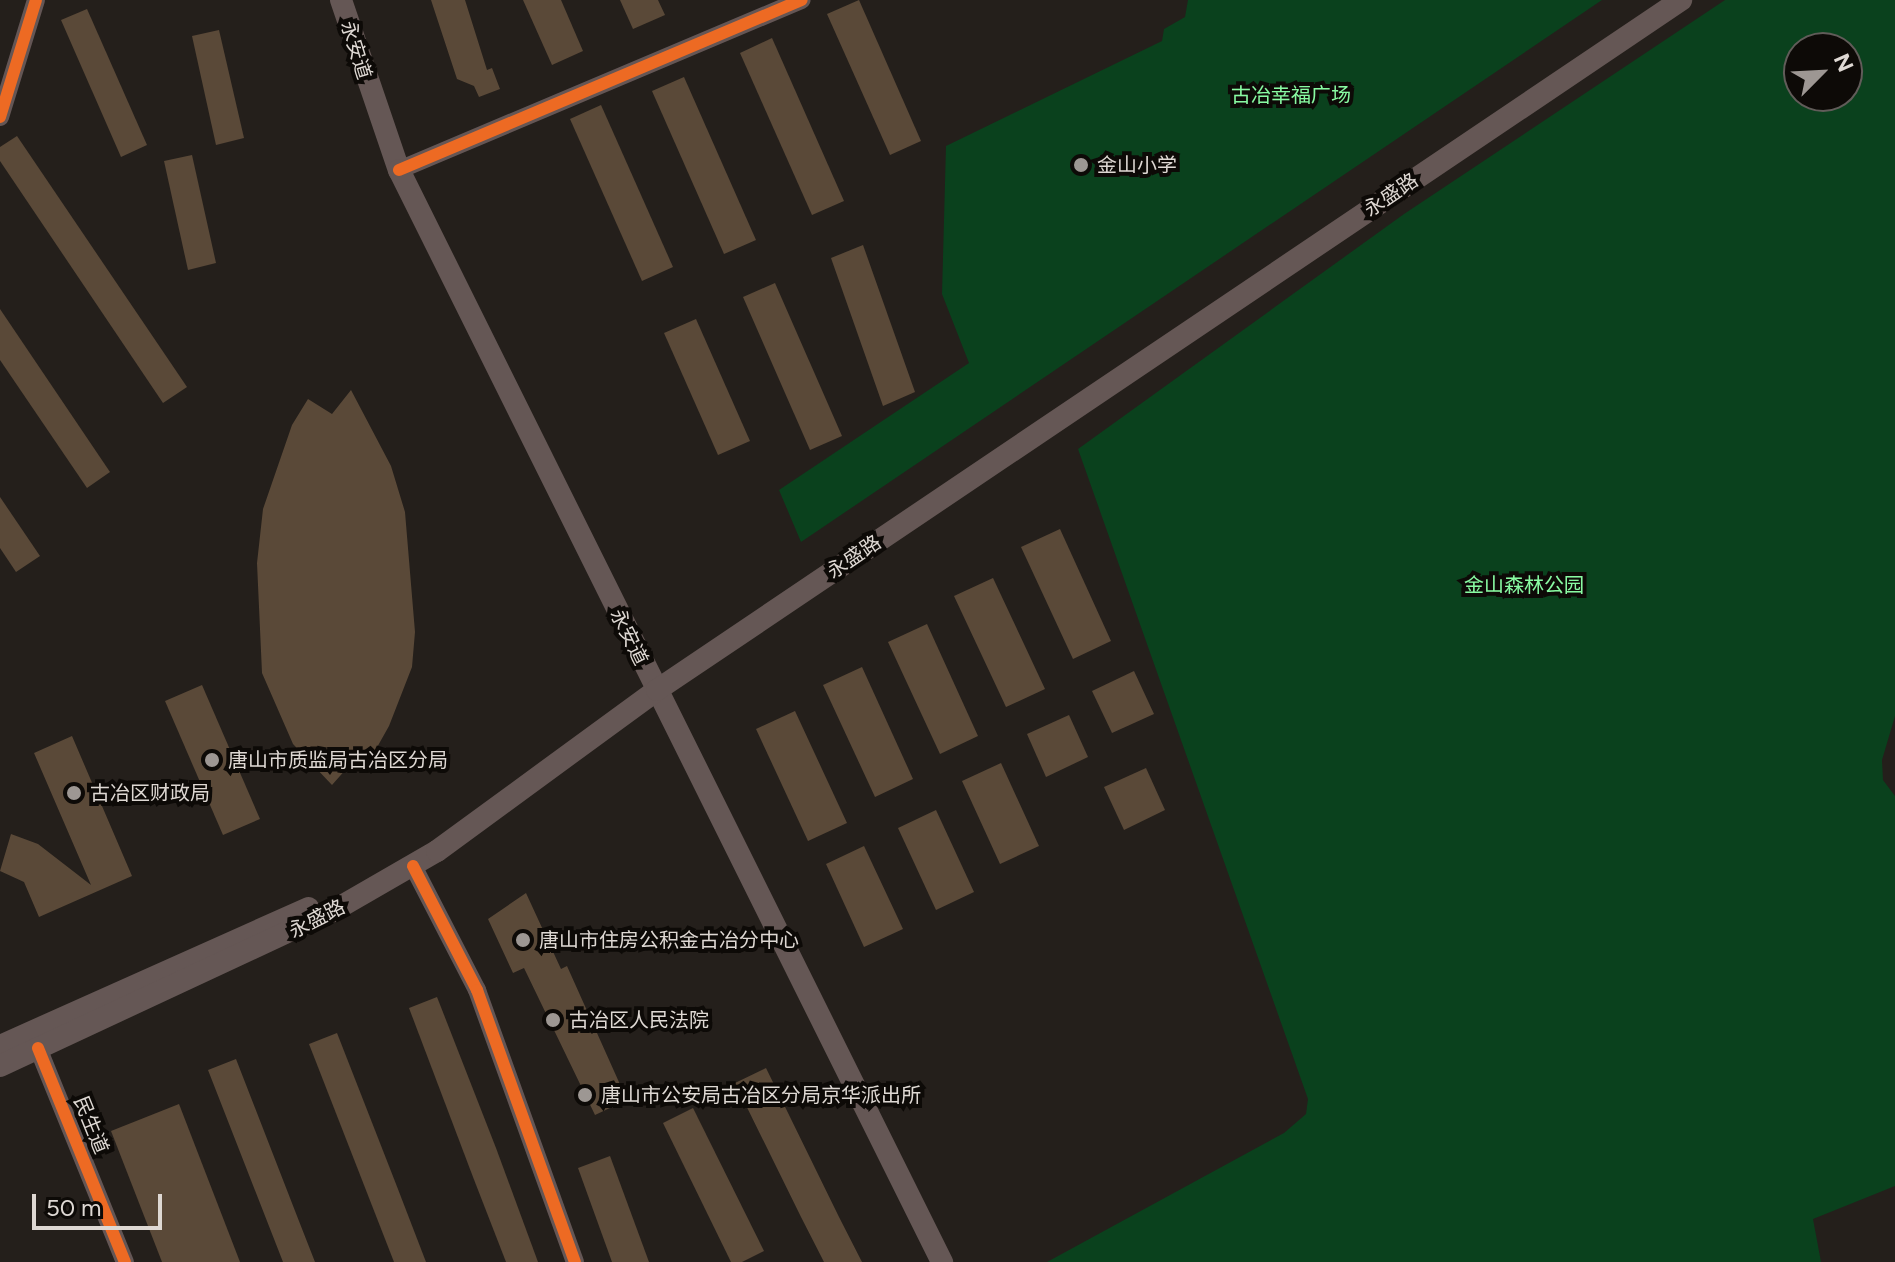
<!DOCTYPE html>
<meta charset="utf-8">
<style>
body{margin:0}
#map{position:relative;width:1895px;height:1262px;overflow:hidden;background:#241f1b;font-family:Figtree,"Noto Sans SC",sans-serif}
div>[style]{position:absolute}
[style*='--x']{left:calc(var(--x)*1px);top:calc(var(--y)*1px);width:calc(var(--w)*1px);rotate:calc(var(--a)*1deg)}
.green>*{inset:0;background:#0a411d}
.building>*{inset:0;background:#5a4938}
.minor>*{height:18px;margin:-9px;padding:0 9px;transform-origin:9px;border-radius:9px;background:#645655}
.major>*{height:22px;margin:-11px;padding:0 11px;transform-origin:11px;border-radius:11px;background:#655755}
.cycleway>*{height:12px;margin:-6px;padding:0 6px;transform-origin:6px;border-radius:6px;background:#ed6a23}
.dots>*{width:22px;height:22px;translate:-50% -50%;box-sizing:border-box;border:4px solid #0d0a07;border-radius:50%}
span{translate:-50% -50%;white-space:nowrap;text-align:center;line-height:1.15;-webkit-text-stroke:8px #0d0a07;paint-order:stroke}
.street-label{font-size:20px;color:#ded8d3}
.park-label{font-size:20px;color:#89faa2}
.poi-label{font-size:20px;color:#ded8d3}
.left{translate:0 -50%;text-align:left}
.north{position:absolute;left:1783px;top:32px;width:80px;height:80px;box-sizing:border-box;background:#0d0a07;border:2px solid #615c59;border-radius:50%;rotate:66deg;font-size:22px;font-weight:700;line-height:32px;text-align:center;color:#ded8d3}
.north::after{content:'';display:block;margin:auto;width:28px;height:36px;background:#9d9793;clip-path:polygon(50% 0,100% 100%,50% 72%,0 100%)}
.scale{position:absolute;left:32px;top:1194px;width:130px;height:36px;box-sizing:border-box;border:4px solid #ded8d3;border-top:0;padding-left:10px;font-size:24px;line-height:28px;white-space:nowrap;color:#ded8d3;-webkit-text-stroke:6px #0d0a07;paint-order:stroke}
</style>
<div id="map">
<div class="green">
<div style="clip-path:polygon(1188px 0,1602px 0,801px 542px,779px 490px,969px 363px,942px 294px,946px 146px,1162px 41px,1164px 29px,1185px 17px)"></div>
<div style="clip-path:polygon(evenodd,1725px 0,1895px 0,1895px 716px,1882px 760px,1883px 780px,1895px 796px,1895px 1186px,1813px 1219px,1821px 1262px,1047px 1262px,1284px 1133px,1306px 1114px,1308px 1099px,1078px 449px,1404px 214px,1725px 0,1799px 48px,1847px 48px,1847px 96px,1799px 96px,1799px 48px)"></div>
</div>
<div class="building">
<div style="clip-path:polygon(431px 0,465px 0,487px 70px,492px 68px,500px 89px,479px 97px,474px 86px,457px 79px)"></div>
<div style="clip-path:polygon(523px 0,561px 0,583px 51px,552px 65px)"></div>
<div style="clip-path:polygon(620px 0,658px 0,665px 15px,633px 29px)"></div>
<div style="clip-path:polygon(859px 0,921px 141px,890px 155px,827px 14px)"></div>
<div style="clip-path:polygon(87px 9px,147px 145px,121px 157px,61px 20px)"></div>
<div style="clip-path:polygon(219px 30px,244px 138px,216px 145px,192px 36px)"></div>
<div style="clip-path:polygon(772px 38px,844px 201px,812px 215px,740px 53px)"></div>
<div style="clip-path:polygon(684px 77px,756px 240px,724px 254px,652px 91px)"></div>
<div style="clip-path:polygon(601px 105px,673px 267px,642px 281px,570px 119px)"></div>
<div style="clip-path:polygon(17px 136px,187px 387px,163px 403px,0 161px,0 147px)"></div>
<div style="clip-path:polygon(192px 155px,216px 263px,188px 270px,164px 161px)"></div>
<div style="clip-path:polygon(863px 245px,915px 392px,883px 406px,831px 258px)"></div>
<div style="clip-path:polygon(775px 283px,842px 436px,810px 450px,743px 297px)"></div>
<div style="clip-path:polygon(0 309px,110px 472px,87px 488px,0 360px)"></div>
<div style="clip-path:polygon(696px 319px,750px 441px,718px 455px,664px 333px)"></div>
<div style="clip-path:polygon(351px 390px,391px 466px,405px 512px,415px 632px,412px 667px,389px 726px,366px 767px,355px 759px,332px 785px,293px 744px,262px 673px,257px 563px,263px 509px,292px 425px,308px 399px,332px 414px)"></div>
<div style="clip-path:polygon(0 497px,40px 556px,16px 572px,0 548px)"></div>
<div style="clip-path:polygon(1060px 529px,1111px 641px,1073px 659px,1021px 547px)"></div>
<div style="clip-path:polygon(993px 578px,1045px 689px,1006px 707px,954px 596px)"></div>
<div style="clip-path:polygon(927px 624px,978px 736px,940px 754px,888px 642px)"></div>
<div style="clip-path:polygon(862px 667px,913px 779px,875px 797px,823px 685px)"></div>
<div style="clip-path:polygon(1134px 671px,1154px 714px,1112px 733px,1092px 691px)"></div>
<div style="clip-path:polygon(202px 685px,260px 819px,223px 835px,165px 701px)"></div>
<div style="clip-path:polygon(795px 711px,847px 823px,808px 841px,756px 729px)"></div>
<div style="clip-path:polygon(1069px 715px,1088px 757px,1046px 777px,1027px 734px)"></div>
<div style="clip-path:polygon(72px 736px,132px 876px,39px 917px,24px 882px,0 871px,11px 834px,38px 844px,91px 885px,34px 753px)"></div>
<div style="clip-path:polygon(1001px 763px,1039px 846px,1000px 864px,962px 781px)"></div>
<div style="clip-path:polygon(1146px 768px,1165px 810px,1124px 830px,1104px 787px)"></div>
<div style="clip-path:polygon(936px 810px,974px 892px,936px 910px,898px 828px)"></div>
<div style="clip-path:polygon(864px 846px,903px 929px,864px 947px,826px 864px)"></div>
<div style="clip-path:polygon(526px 893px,561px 969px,567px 966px,627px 1100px,595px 1115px,524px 968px,513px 973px,488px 919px)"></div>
<div style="clip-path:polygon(437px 997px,496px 1148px,538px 1262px,506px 1262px,473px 1177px,409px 1008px)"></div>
<div style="clip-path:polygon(337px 1033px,396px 1184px,426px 1262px,394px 1262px,309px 1044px)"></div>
<div style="clip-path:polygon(236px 1059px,297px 1216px,315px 1262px,283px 1262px,208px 1070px)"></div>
<div style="clip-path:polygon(766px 1068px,839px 1217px,862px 1262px,824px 1262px,801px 1217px,735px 1083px)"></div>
<div style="clip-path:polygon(179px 1104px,240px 1262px,162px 1262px,111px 1131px)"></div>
<div style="clip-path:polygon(693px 1108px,764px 1251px,742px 1262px,731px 1262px,663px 1123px)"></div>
<div style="clip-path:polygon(610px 1156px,649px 1262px,612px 1262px,578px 1168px)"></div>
</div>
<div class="minor">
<div style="--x:0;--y:117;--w:122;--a:-72.9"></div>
<div style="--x:399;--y:170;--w:437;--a:-22.9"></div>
<div style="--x:413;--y:866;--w:140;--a:62.7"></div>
<div style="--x:477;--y:990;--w:289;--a:70.2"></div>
<div style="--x:38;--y:1048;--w:231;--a:67.9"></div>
</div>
<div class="major">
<div style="--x:341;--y:0;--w:180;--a:71.2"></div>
<div style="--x:399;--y:170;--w:1220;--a:63.56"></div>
<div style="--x:0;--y:1046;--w:338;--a:-24.1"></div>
<div style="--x:0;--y:1066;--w:367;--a:-25"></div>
<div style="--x:333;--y:911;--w:120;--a:-30"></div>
<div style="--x:437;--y:851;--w:273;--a:-36.2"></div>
<div style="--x:657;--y:690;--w:1235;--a:-33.97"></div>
</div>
<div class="cycleway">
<div style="--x:0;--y:117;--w:122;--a:-72.9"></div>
<div style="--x:399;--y:170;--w:437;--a:-22.9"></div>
<div style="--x:413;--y:866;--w:140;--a:62.7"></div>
<div style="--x:477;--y:990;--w:289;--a:70.2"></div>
<div style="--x:38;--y:1048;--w:231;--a:67.9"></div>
</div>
<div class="dots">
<div style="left:1081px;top:165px;background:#9d9793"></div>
<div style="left:212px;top:760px;background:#9d9793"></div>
<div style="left:74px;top:793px;background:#9d9793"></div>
<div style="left:523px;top:940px;background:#9d9793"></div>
<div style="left:553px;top:1020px;background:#9d9793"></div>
<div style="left:585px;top:1095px;background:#9d9793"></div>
</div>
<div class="street-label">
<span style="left:356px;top:50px;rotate:73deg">永安道</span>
<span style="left:1391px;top:195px;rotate:-34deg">永盛路</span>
<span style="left:854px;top:557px;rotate:-34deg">永盛路</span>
<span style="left:629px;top:637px;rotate:64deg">永安道</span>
<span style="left:317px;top:919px;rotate:-27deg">永盛路</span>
<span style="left:91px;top:1125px;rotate:68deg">民生道</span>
</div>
<div class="park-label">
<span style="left:1291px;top:95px">古冶幸福广场</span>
<span style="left:1524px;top:585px">金山森林公园</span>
</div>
<div class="poi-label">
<span class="left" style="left:1097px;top:165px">金山小学</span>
<span class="left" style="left:228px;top:760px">唐山市质监局古冶区分局</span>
<span class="left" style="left:90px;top:793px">古冶区财政局</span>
<span class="left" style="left:539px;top:940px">唐山市住房公积金古冶分中心</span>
<span class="left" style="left:569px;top:1020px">古冶区人民法院</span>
<span class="left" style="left:601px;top:1095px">唐山市公安局古冶区分局京华派出所</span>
</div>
<div class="north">N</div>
<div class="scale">50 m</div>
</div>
